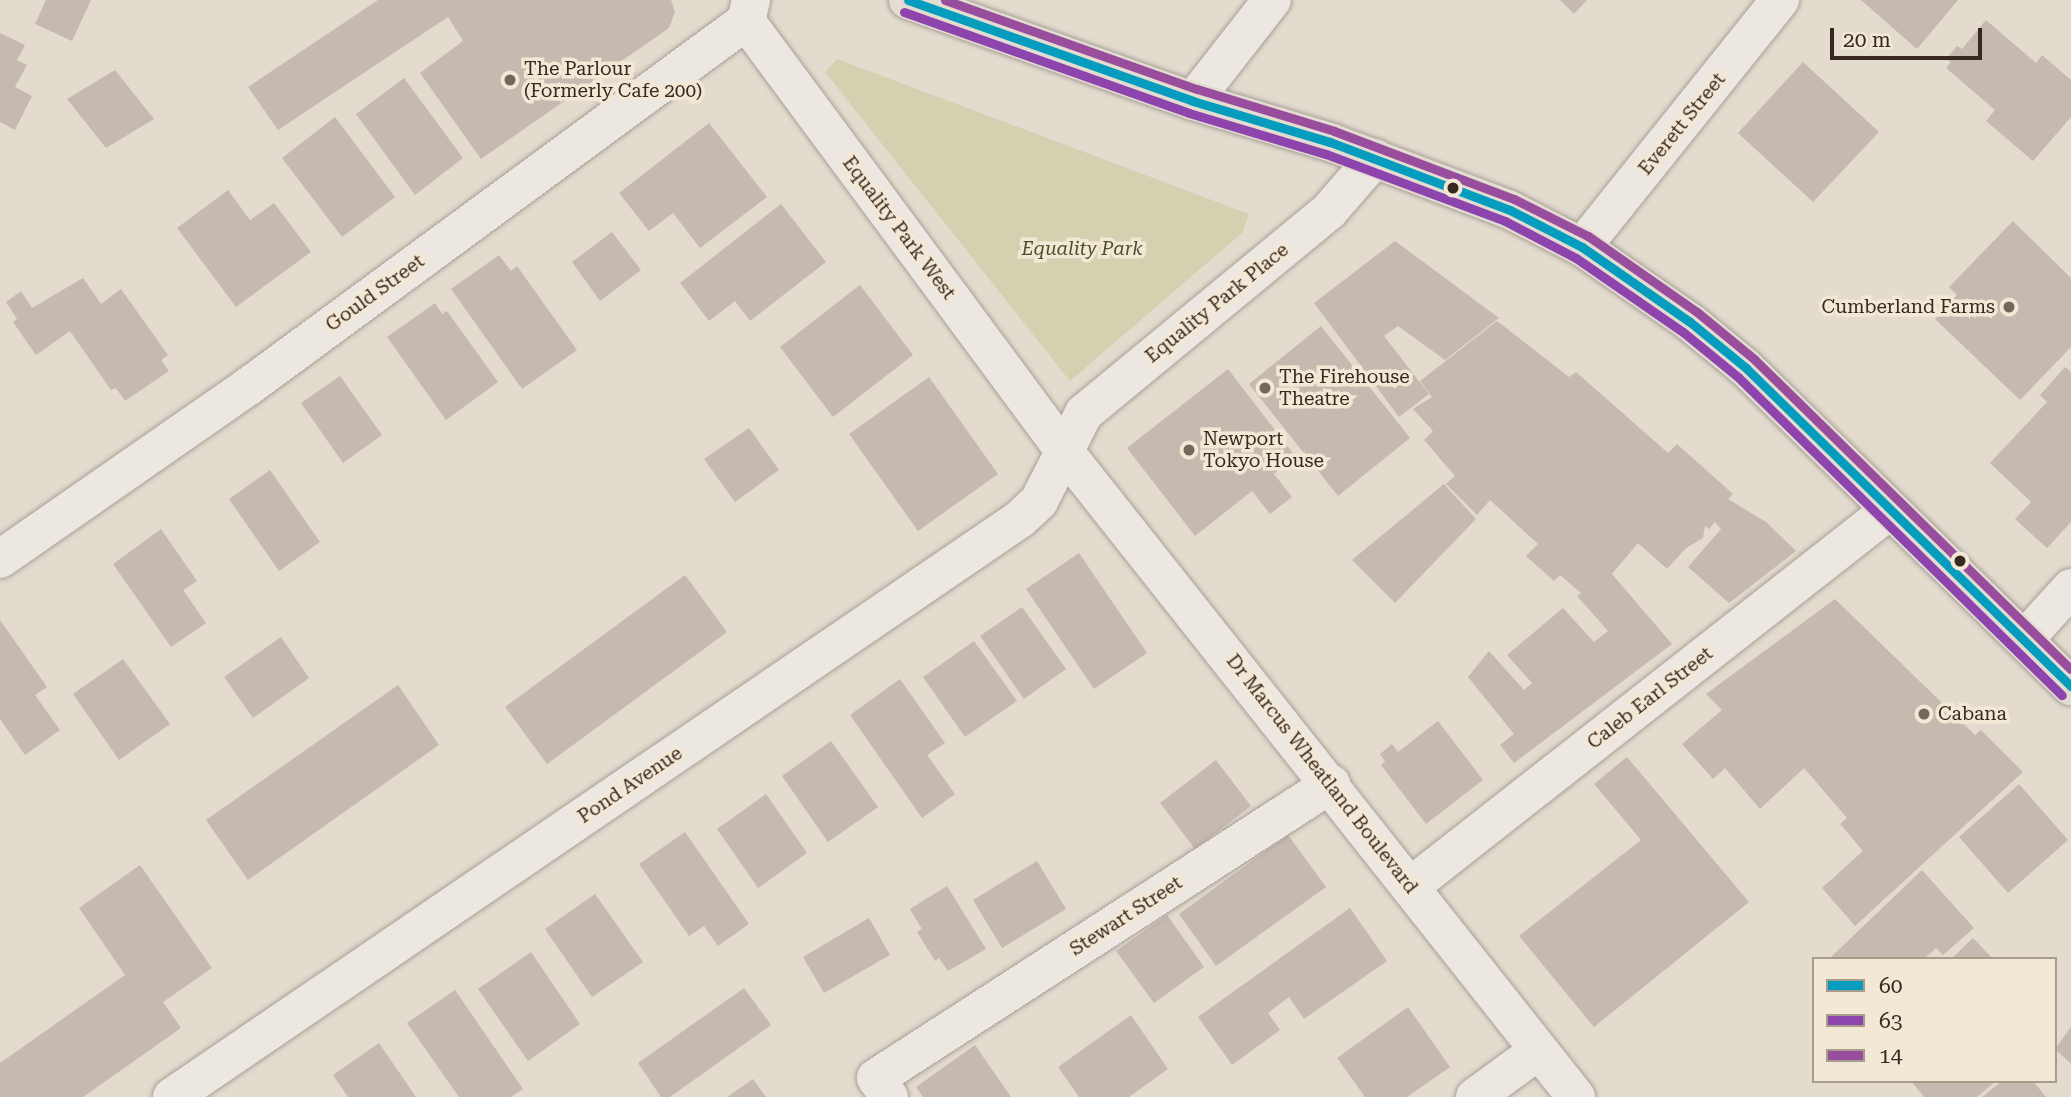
<!DOCTYPE html>
<style>
body{margin:0}
#map{position:relative;width:2071px;height:1097px;overflow:hidden;background:#e3dbce;font-family:"Roboto Serif",serif}
div>[style]{position:absolute}
[style*='--x']{left:calc(var(--x)*1px);top:calc(var(--y)*1px);width:calc(var(--w)*1px);rotate:calc(var(--a)*1deg)}
.green>*{inset:0;background:#d4d1b1}
.building>*{inset:0;background:#c6b9af}
.roads{filter:drop-shadow(0 0 2px #a8a097) drop-shadow(0 0 2px #a8a097)}
.minor>*{height:38px;margin:-19px;padding:0 19px;transform-origin:19px;border-radius:19px;background:#ece7e0}
.major>*{height:38px;margin:-19px;padding:0 19px;transform-origin:19px;border-radius:19px;background:#e3dcd1}
.bus-1>*{height:9px;margin:-4.5px;padding:0 4.5px;transform-origin:4.5px;border-radius:4.5px;background:#069cbd}
.bus-2>*{height:9px;margin:-4.5px;padding:0 4.5px;transform-origin:4.5px;border-radius:4.5px;background:#8e44ad}
.bus-3>*{height:9px;margin:-4.5px;padding:0 4.5px;transform-origin:4.5px;border-radius:4.5px;background:#994d9d}
.dots>*{width:19px;height:19px;translate:-50% -50%;box-sizing:border-box;border:4px solid #f3e8d5;border-radius:50%}
span{translate:-50% -50%;white-space:nowrap;text-align:center;line-height:1.15;-webkit-text-stroke:7px #f3e8d5;paint-order:stroke}
.poi-label{font-size:19px;color:#372920}
.left{translate:0 -50%;text-align:left}
.right{translate:-100% -50%;text-align:right}
.street-label{font-size:19px;color:#372920}
.park-label{font-size:19px;color:#4b5228;font-style:italic}
.legend{position:absolute;left:1812px;top:957px;width:245px;height:126px;box-sizing:border-box;background:#f3e8d5;border:2px solid #a89c8d;margin:0;padding:9px 12px;list-style:none;font-size:21px;color:#372920}
.legend li{display:flex;align-items:center;gap:14px;height:35px}
.legend b{width:35px;border:2px solid #a89c8d}
.scale{position:absolute;left:1830px;top:28px;width:152px;height:32px;box-sizing:border-box;border:4px solid #372920;border-top:0;padding-left:9px;font-size:21px;line-height:24px;white-space:nowrap;color:#372920;-webkit-text-stroke:5px #f3e8d5;paint-order:stroke}
</style>
<div id="map">
<div class="green">
<div style="clip-path:polygon(837px 59px,1249px 214px,1243px 232px,1070px 381px,825px 72px)"></div>
</div>
<div class="building">
<div style="clip-path:polygon(46px 0,91px 0,72px 41px,35px 24px)"></div>
<div style="clip-path:polygon(378px 0,671px 0,675px 12px,669px 28px,481px 159px,420px 73px,463px 41px,448px 17px,278px 130px,248px 87px)"></div>
<div style="clip-path:polygon(1560px 0,1587px 0,1574px 14px)"></div>
<div style="clip-path:polygon(1861px 0,1958px 0,1917px 49px)"></div>
<div style="clip-path:polygon(1986px 20px,2036px 63px,2042px 55px,2071px 80px,2071px 117px,2033px 161px,1986px 121px,1995px 110px,1946px 68px,1951px 62px,1946px 59px,1957px 46px,1962px 49px)"></div>
<div style="clip-path:polygon(0 33px,25px 45px,17px 60px,27px 65px,15px 87px,32px 96px,15px 130px,0 122px)"></div>
<div style="clip-path:polygon(1803px 62px,1879px 132px,1813px 202px,1738px 133px)"></div>
<div style="clip-path:polygon(115px 70px,154px 119px,106px 148px,67px 99px)"></div>
<div style="clip-path:polygon(404px 78px,463px 158px,415px 195px,356px 114px)"></div>
<div style="clip-path:polygon(335px 117px,395px 197px,342px 237px,282px 158px)"></div>
<div style="clip-path:polygon(709px 123px,767px 197px,700px 248px,673px 213px,649px 231px,619px 193px)"></div>
<div style="clip-path:polygon(228px 190px,250px 220px,274px 203px,311px 252px,236px 307px,177px 228px)"></div>
<div style="clip-path:polygon(781px 204px,826px 262px,750px 321px,735px 301px,709px 321px,680px 283px)"></div>
<div style="clip-path:polygon(2013px 221px,2071px 278px,2071px 347px,2020px 400px,1935px 319px,1957px 295px,1949px 287px)"></div>
<div style="clip-path:polygon(612px 232px,641px 270px,600px 301px,572px 262px)"></div>
<div style="clip-path:polygon(1395px 241px,1499px 318px,1445px 360px,1398px 326px,1384px 336px,1429px 394px,1399px 417px,1314px 303px)"></div>
<div style="clip-path:polygon(499px 255px,511px 271px,517px 266px,577px 350px,522px 389px,451px 289px)"></div>
<div style="clip-path:polygon(83px 278px,101px 304px,121px 289px,168px 355px,161px 360px,169px 371px,125px 401px,116px 388px,111px 390px,70px 331px,36px 355px,13px 322px,17px 319px,6px 302px,21px 291px,32px 308px)"></div>
<div style="clip-path:polygon(860px 285px,913px 355px,833px 417px,780px 347px)"></div>
<div style="clip-path:polygon(435px 303px,442px 314px,447px 311px,498px 382px,446px 420px,387px 337px)"></div>
<div style="clip-path:polygon(1497px 321px,1569px 377px,1576px 372px,1668px 453px,1677px 444px,1733px 494px,1728px 499px,1766px 522px,1796px 551px,1729px 603px,1688px 567px,1721px 529px,1715px 522px,1709px 529px,1705px 526px,1703px 538px,1686px 548px,1667px 569px,1638px 543px,1612px 574px,1672px 644px,1514px 763px,1500px 745px,1514px 734px,1468px 677px,1489px 651px,1524px 690px,1532px 683px,1507px 655px,1563px 608px,1594px 642px,1608px 631px,1577px 596px,1581px 593px,1560px 575px,1554px 581px,1526px 556px,1538px 544px,1490px 500px,1477px 515px,1446px 484px,1455px 476px,1424px 440px,1433px 431px,1413px 409px,1432px 397px,1420px 381px)"></div>
<div style="clip-path:polygon(1321px 326px,1410px 438px,1338px 496px,1249px 384px)"></div>
<div style="clip-path:polygon(2065px 367px,2071px 372px,2071px 522px,2047px 548px,2015px 519px,2031px 502px,1990px 463px,2047px 402px,2040px 395px)"></div>
<div style="clip-path:polygon(1228px 369px,1295px 456px,1274px 474px,1292px 497px,1270px 514px,1252px 491px,1195px 536px,1127px 448px)"></div>
<div style="clip-path:polygon(340px 376px,382px 435px,343px 463px,301px 403px)"></div>
<div style="clip-path:polygon(929px 377px,998px 474px,918px 531px,849px 434px)"></div>
<div style="clip-path:polygon(749px 428px,779px 470px,735px 502px,704px 459px)"></div>
<div style="clip-path:polygon(270px 470px,320px 542px,279px 571px,229px 499px)"></div>
<div style="clip-path:polygon(1444px 484px,1476px 519px,1395px 603px,1352px 560px)"></div>
<div style="clip-path:polygon(161px 529px,197px 581px,183px 590px,206px 623px,171px 647px,113px 564px)"></div>
<div style="clip-path:polygon(1079px 553px,1147px 653px,1094px 689px,1026px 589px)"></div>
<div style="clip-path:polygon(685px 575px,727px 632px,547px 764px,505px 707px)"></div>
<div style="clip-path:polygon(1835px 599px,1975px 735px,1981px 730px,2023px 772px,1855px 926px,1822px 888px,1863px 851px,1840px 824px,1847px 818px,1804px 768px,1760px 809px,1725px 768px,1713px 779px,1682px 744px,1722px 710px,1706px 694px)"></div>
<div style="clip-path:polygon(1022px 607px,1066px 669px,1024px 699px,980px 636px)"></div>
<div style="clip-path:polygon(0 620px,47px 687px,35px 695px,60px 730px,25px 755px,0 719px)"></div>
<div style="clip-path:polygon(281px 637px,309px 678px,253px 718px,224px 677px)"></div>
<div style="clip-path:polygon(974px 641px,1017px 701px,965px 737px,923px 677px)"></div>
<div style="clip-path:polygon(123px 659px,170px 724px,119px 760px,73px 694px)"></div>
<div style="clip-path:polygon(900px 679px,945px 743px,927px 755px,955px 794px,922px 818px,850px 715px)"></div>
<div style="clip-path:polygon(398px 685px,439px 745px,248px 880px,206px 820px)"></div>
<div style="clip-path:polygon(1438px 721px,1483px 780px,1426px 824px,1381px 765px,1385px 761px,1380px 754px,1392px 744px,1398px 752px)"></div>
<div style="clip-path:polygon(831px 741px,878px 807px,828px 842px,782px 776px)"></div>
<div style="clip-path:polygon(1627px 757px,1749px 902px,1594px 1027px,1519px 936px,1641px 840px,1594px 784px)"></div>
<div style="clip-path:polygon(1216px 760px,1251px 806px,1195px 849px,1160px 803px)"></div>
<div style="clip-path:polygon(2019px 784px,2068px 840px,2008px 893px,1959px 837px)"></div>
<div style="clip-path:polygon(766px 794px,807px 853px,758px 888px,717px 829px)"></div>
<div style="clip-path:polygon(685px 832px,749px 924px,718px 946px,704px 926px,689px 936px,639px 864px)"></div>
<div style="clip-path:polygon(1288px 835px,1326px 887px,1216px 966px,1179px 914px)"></div>
<div style="clip-path:polygon(1037px 861px,1066px 909px,1002px 948px,973px 900px)"></div>
<div style="clip-path:polygon(140px 865px,212px 968px,163px 1002px,181px 1028px,83px 1097px,0 1097px,0 1063px,125px 975px,79px 908px)"></div>
<div style="clip-path:polygon(1922px 870px,1974px 928px,1943px 955px,1936px 948px,1924px 959px,1829px 959px)"></div>
<div style="clip-path:polygon(947px 886px,986px 949px,948px 971px,939px 958px,935px 961px,917px 932px,922px 929px,910px 909px)"></div>
<div style="clip-path:polygon(595px 894px,643px 962px,592px 997px,545px 929px)"></div>
<div style="clip-path:polygon(1350px 908px,1387px 961px,1304px 1019px,1289px 997px,1268px 1013px,1280px 1030px,1232px 1065px,1198px 1017px)"></div>
<div style="clip-path:polygon(1167px 915px,1204px 967px,1154px 1003px,1116px 951px)"></div>
<div style="clip-path:polygon(869px 918px,890px 955px,824px 993px,803px 957px)"></div>
<div style="clip-path:polygon(1973px 938px,1993px 959px,1951px 959px)"></div>
<div style="clip-path:polygon(531px 952px,580px 1024px,528px 1061px,478px 989px)"></div>
<div style="clip-path:polygon(744px 988px,771px 1025px,670px 1097px,661px 1097px,638px 1063px)"></div>
<div style="clip-path:polygon(455px 990px,523px 1089px,511px 1097px,459px 1097px,407px 1023px)"></div>
<div style="clip-path:polygon(1408px 1007px,1450px 1067px,1407px 1097px,1365px 1097px,1337px 1058px)"></div>
<div style="clip-path:polygon(1131px 1015px,1168px 1069px,1129px 1097px,1079px 1097px,1058px 1067px)"></div>
<div style="clip-path:polygon(2071px 1027px,2071px 1064px,2055px 1049px)"></div>
<div style="clip-path:polygon(379px 1043px,416px 1097px,348px 1097px,333px 1075px)"></div>
<div style="clip-path:polygon(975px 1045px,1011px 1097px,923px 1097px,916px 1087px)"></div>
<div style="clip-path:polygon(753px 1079px,766px 1097px,727px 1097px)"></div>
<div style="clip-path:polygon(1911px 1081px,1996px 1081px,1977px 1097px,1924px 1097px)"></div>
<div style="clip-path:polygon(2002px 1081px,2033px 1081px,2046px 1097px,1982px 1097px)"></div>
</div>
<div class="roads">
<div class="minor">
<div style="--x:751;--y:0;--w:22;--a:103"></div>
<div style="--x:746;--y:21;--w:536;--a:53.49"></div>
<div style="--x:1065;--y:452;--w:823;--a:51.61"></div>
<div style="--x:1193;--y:101;--w:128;--a:-52"></div>
<div style="--x:1582;--y:247;--w:317;--a:-51.3"></div>
<div style="--x:0;--y:559;--w:303;--a:-34.8"></div>
<div style="--x:249;--y:386;--w:617;--a:-36.29"></div>
<div style="--x:2024;--y:640;--w:70;--a:-47.9"></div>
<div style="--x:1411;--y:886;--w:609;--a:-38.13"></div>
<div style="--x:172;--y:1097;--w:1026;--a:-34.28"></div>
<div style="--x:1020;--y:519;--w:26;--a:-43"></div>
<div style="--x:1039;--y:501;--w:99;--a:-62.9"></div>
<div style="--x:1084;--y:413;--w:318;--a:-39.5"></div>
<div style="--x:1329;--y:211;--w:70;--a:-49"></div>
<div style="--x:889;--y:1097;--w:23;--a:-124"></div>
<div style="--x:876;--y:1078;--w:542;--a:-32.87"></div>
<div style="--x:1475;--y:1097;--w:78;--a:-36.1"></div>
</div>
<div class="major">
<div style="--x:908;--y:0;--w:302;--a:19.5"></div>
<div style="--x:1193;--y:101;--w:143;--a:16.7"></div>
<div style="--x:1330;--y:142;--w:192;--a:20.7"></div>
<div style="--x:1510;--y:210;--w:81;--a:27.2"></div>
<div style="--x:1582;--y:247;--w:131;--a:34.8"></div>
<div style="--x:1690;--y:322;--w:72;--a:39.4"></div>
<div style="--x:1746;--y:368;--w:455;--a:44.4"></div>
</div>
</div>
<div class="bus-1">
<div style="--x:908;--y:0;--w:302;--a:19.5"></div>
<div style="--x:1193;--y:101;--w:143;--a:16.7"></div>
<div style="--x:1330;--y:142;--w:192;--a:20.7"></div>
<div style="--x:1510;--y:210;--w:81;--a:27.2"></div>
<div style="--x:1582;--y:247;--w:131;--a:34.8"></div>
<div style="--x:1690;--y:322;--w:72;--a:39.4"></div>
<div style="--x:1746;--y:368;--w:455;--a:44.4"></div>
</div>
<div class="bus-2">
<div style="--x:904;--y:12;--w:302;--a:19.5"></div>
<div style="--x:1189;--y:113;--w:143;--a:16.7"></div>
<div style="--x:1326;--y:154;--w:191;--a:20.5"></div>
<div style="--x:1505;--y:221;--w:80;--a:27.5"></div>
<div style="--x:1576;--y:258;--w:130;--a:34.7"></div>
<div style="--x:1683;--y:332;--w:71;--a:39.3"></div>
<div style="--x:1738;--y:377;--w:454;--a:44.5"></div>
</div>
<div class="bus-3">
<div style="--x:945;--y:0;--w:267;--a:19.5"></div>
<div style="--x:1197;--y:89;--w:143;--a:17"></div>
<div style="--x:1334;--y:131;--w:192;--a:20.7"></div>
<div style="--x:1514;--y:199;--w:83;--a:26.6"></div>
<div style="--x:1588;--y:236;--w:133;--a:34.9"></div>
<div style="--x:1697;--y:312;--w:74;--a:39.5"></div>
<div style="--x:1754;--y:359;--w:443;--a:44.4"></div>
</div>
<div class="dots">
<div style="left:510px;top:80px;background:#73675d"></div>
<div style="left:1453px;top:188px;background:#372920"></div>
<div style="left:2009px;top:307px;background:#73675d"></div>
<div style="left:1265px;top:388px;background:#73675d"></div>
<div style="left:1189px;top:450px;background:#73675d"></div>
<div style="left:1960px;top:561px;background:#372920"></div>
<div style="left:1924px;top:714px;background:#73675d"></div>
</div>
<div class="poi-label">
<span class="left" style="left:524px;top:80px">The Parlour<br>(Formerly Cafe 200)</span>
<span class="right" style="left:1995px;top:307px">Cumberland Farms</span>
<span class="left" style="left:1279px;top:388px">The Firehouse<br>Theatre</span>
<span class="left" style="left:1203px;top:450px">Newport<br>Tokyo House</span>
<span class="left" style="left:1938px;top:714px">Cabana</span>
</div>
<div class="street-label">
<span style="left:1682px;top:124px;rotate:-51deg">Everett Street</span>
<span style="left:899px;top:228px;rotate:53deg">Equality Park West</span>
<span style="left:375px;top:293px;rotate:-36deg">Gould Street</span>
<span style="left:1217px;top:303px;rotate:-39deg">Equality Park Place</span>
<span style="left:1650px;top:698px;rotate:-38deg">Caleb Earl Street</span>
<span style="left:1322px;top:774px;rotate:52deg">Dr Marcus Wheatland Boulevard</span>
<span style="left:630px;top:785px;rotate:-34deg">Pond Avenue</span>
<span style="left:1126px;top:916px;rotate:-33deg">Stewart Street</span>
</div>
<div class="park-label">
<span style="left:1082px;top:249px">Equality Park</span>
</div>
<ul class="legend">
<li><b style="height:9px;background:#069cbd"></b>60</li>
<li><b style="height:9px;background:#8e44ad"></b>63</li>
<li><b style="height:9px;background:#994d9d"></b>14</li>
</ul>
<div class="scale">20 m</div>
</div>
